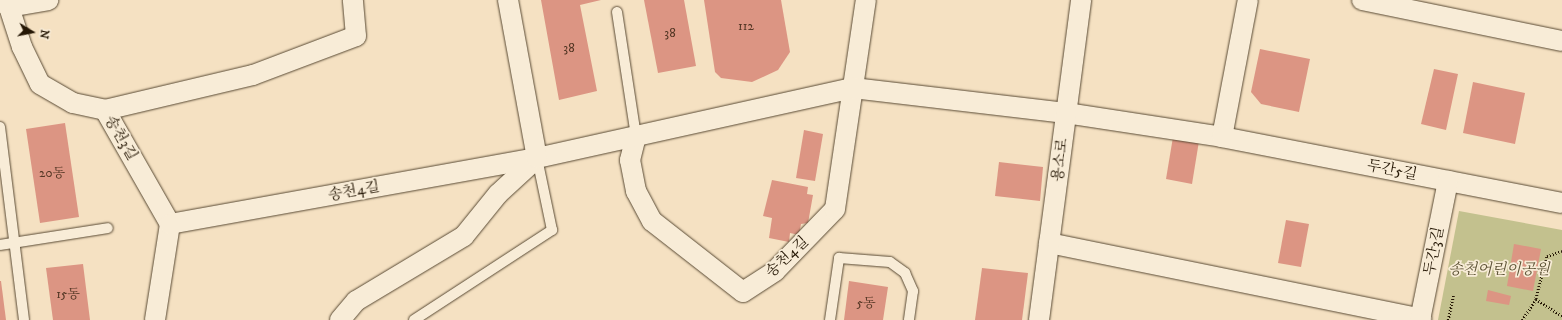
<!DOCTYPE html>
<meta charset="utf-8">
<style>
body{margin:0}
#map{position:relative;width:1562px;height:320px;overflow:hidden;background:#f5e1c2;font-family:"IM FELL DW Pica","Noto Serif KR",serif}
div>[style]{position:absolute}
[style*='--x']{left:calc(var(--x)*1px);top:calc(var(--y)*1px);width:calc(var(--w)*1px);rotate:calc(var(--a)*1deg)}
.green>*{inset:0;background:#c3c18e}
.building>*{inset:0;background:#dc9583}
.path>*{height:2.5px;margin-top:-1.25px;transform-origin:0;background:repeating-linear-gradient(90deg,#251705 0 1px,transparent 0 3px)}
.roads{filter:drop-shadow(0 0 1px #594a34) drop-shadow(0 0 1px #594a34)}
.service>*{height:10px;margin:-5px;padding:0 5px;transform-origin:5px;border-radius:5px;background:#f8ecd7}
.minor>*{height:20px;margin:-10px;padding:0 10px;transform-origin:10px;border-radius:10px;background:#f8ecd7}
span{translate:-50% -50%;white-space:nowrap;text-align:center;line-height:1.15;-webkit-text-stroke:3.5px #f8ecd7;paint-order:stroke}
.number-label{font-size:13px;color:#533624}
.number-label span{-webkit-text-stroke-width:0}
.street-label{font-size:15px;color:#251705}
.park-label{font-size:15px;color:#5c5235;font-style:italic}
.north{position:absolute;left:12px;top:12px;width:40px;height:40px;-webkit-text-stroke:3px #f8ecd7;paint-order:stroke;rotate:100deg;font-size:11px;font-weight:700;line-height:16px;text-align:center;color:#251705}
.north::after{content:'';display:block;margin:auto;width:14px;height:18px;background:#251705;clip-path:polygon(50% 0,100% 100%,50% 72%,0 100%)}
</style>
<div id="map">
<div class="green">
<div style="clip-path:polygon(1459px 211px,1562px 230px,1562px 320px,1438px 320px)"></div>
</div>
<div class="building">
<div style="clip-path:polygon(541px 0,601px 0,580px 5px,597px 91px,559px 100px)"></div>
<div style="clip-path:polygon(644px 0,684px 0,696px 66px,658px 73px)"></div>
<div style="clip-path:polygon(704px 0,781px 0,790px 52px,778px 70px,752px 82px,721px 78px,715px 72px)"></div>
<div style="clip-path:polygon(1260px 49px,1310px 59px,1299px 112px,1261px 104px,1251px 92px)"></div>
<div style="clip-path:polygon(1434px 69px,1458px 74px,1446px 130px,1421px 124px)"></div>
<div style="clip-path:polygon(1473px 82px,1525px 93px,1515px 144px,1463px 133px)"></div>
<div style="clip-path:polygon(65px 123px,79px 217px,40px 223px,26px 129px)"></div>
<div style="clip-path:polygon(804px 130px,823px 134px,815px 181px,796px 178px)"></div>
<div style="clip-path:polygon(1173px 137px,1199px 141px,1192px 184px,1166px 179px)"></div>
<div style="clip-path:polygon(999px 162px,1043px 167px,1040px 201px,995px 196px)"></div>
<div style="clip-path:polygon(772px 180px,808px 187px,807px 194px,813px 195px,808px 223px,801px 224px,799px 235px,790px 233px,789px 242px,769px 238px,772px 218px,763px 216px)"></div>
<div style="clip-path:polygon(1286px 220px,1309px 224px,1301px 267px,1278px 263px)"></div>
<div style="clip-path:polygon(1514px 244px,1541px 249px,1533px 291px,1507px 286px)"></div>
<div style="clip-path:polygon(83px 264px,90px 320px,53px 320px,46px 268px)"></div>
<div style="clip-path:polygon(982px 268px,1028px 273px,1022px 320px,975px 320px)"></div>
<div style="clip-path:polygon(0 281px,1px 281px,6px 320px,0 320px)"></div>
<div style="clip-path:polygon(849px 281px,888px 287px,883px 320px,844px 320px)"></div>
<div style="clip-path:polygon(1488px 290px,1511px 296px,1509px 305px,1486px 301px)"></div>
</div>
<div class="path">
<div style="--x:1562;--y:251;--w:16;--a:158"></div>
<div style="--x:1547;--y:257;--w:43;--a:104.7"></div>
<div style="--x:1536;--y:299;--w:31;--a:33"></div>
<div style="--x:1448;--y:320;--w:25;--a:-78"></div>
<div style="--x:1522;--y:320;--w:25;--a:-56"></div>
</div>
<div class="roads">
<div class="service">
<div style="--x:617;--y:12;--w:125;--a:81.3"></div>
<div style="--x:0;--y:127;--w:194;--a:82.9"></div>
<div style="--x:0;--y:245;--w:109;--a:-8.9"></div>
<div style="--x:414;--y:320;--w:165;--a:-33.1"></div>
<div style="--x:552;--y:230;--w:74;--a:-101.8"></div>
<div style="--x:830;--y:320;--w:63;--a:-81.7"></div>
<div style="--x:839;--y:258;--w:51;--a:4.5"></div>
<div style="--x:890;--y:262;--w:19;--a:36"></div>
<div style="--x:905;--y:273;--w:20;--a:66"></div>
<div style="--x:913;--y:291;--w:29;--a:98"></div>
</div>
<div class="minor">
<div style="--x:1;--y:0;--w:11;--a:41"></div>
<div style="--x:9;--y:7;--w:42;--a:72"></div>
<div style="--x:22;--y:47;--w:41;--a:64.1"></div>
<div style="--x:40;--y:84;--w:38;--a:30"></div>
<div style="--x:73;--y:103;--w:33;--a:12"></div>
<div style="--x:105;--y:110;--w:131;--a:60.3"></div>
<div style="--x:170;--y:224;--w:97;--a:98.9"></div>
<div style="--x:1362;--y:0;--w:204;--a:11.6"></div>
<div style="--x:9;--y:7;--w:40;--a:-10"></div>
<div style="--x:105;--y:110;--w:152;--a:-13.3"></div>
<div style="--x:253;--y:75;--w:110;--a:-20.7"></div>
<div style="--x:356;--y:36;--w:36;--a:-95"></div>
<div style="--x:636;--y:136;--w:25;--a:104"></div>
<div style="--x:630;--y:160;--w:32;--a:79"></div>
<div style="--x:636;--y:191;--w:34;--a:62"></div>
<div style="--x:652;--y:221;--w:115;--a:38"></div>
<div style="--x:743;--y:292;--w:38;--a:-33"></div>
<div style="--x:775;--y:271;--w:86;--a:-45.9"></div>
<div style="--x:835;--y:209;--w:211;--a:-81.6"></div>
<div style="--x:1222;--y:137;--w:139;--a:-79.3"></div>
<div style="--x:170;--y:224;--w:373;--a:-10.2"></div>
<div style="--x:537;--y:158;--w:324;--a:-12.5"></div>
<div style="--x:853;--y:88;--w:214;--a:6.7"></div>
<div style="--x:1066;--y:113;--w:158;--a:8.7"></div>
<div style="--x:1222;--y:137;--w:346;--a:11"></div>
<div style="--x:1049;--y:243;--w:380;--a:11.5"></div>
<div style="--x:340;--y:320;--w:25;--a:-50"></div>
<div style="--x:356;--y:301;--w:126;--a:-31"></div>
<div style="--x:464;--y:236;--w:54;--a:-51"></div>
<div style="--x:498;--y:194;--w:53;--a:-42.7"></div>
<div style="--x:537;--y:158;--w:161;--a:-100.4"></div>
<div style="--x:1039;--y:320;--w:323;--a:-82.5"></div>
<div style="--x:1420;--y:320;--w:142;--a:-78.6"></div>
</div>
</div>
<div class="number-label">
<span style="left:746px;top:26px">112</span>
<span style="left:670px;top:33px">38</span>
<span style="left:569px;top:48px">38</span>
<span style="left:52px;top:173px">20동</span>
<span style="left:68px;top:294px">15동</span>
<span style="left:866px;top:303px">5동</span>
</div>
<div class="street-label">
<span style="left:121px;top:138px;rotate:60deg">송천3길</span>
<span style="left:1060px;top:160px;rotate:-83deg">용소로</span>
<span style="left:1392px;top:170px;rotate:11deg">두간5길</span>
<span style="left:354px;top:191px;rotate:-10deg">송천4길</span>
<span style="left:1434px;top:251px;rotate:-79deg">두간3길</span>
<span style="left:787px;top:257px;rotate:-43deg">송천4길</span>
</div>
<div class="park-label">
<span style="left:1499px;top:270px">송천어린이공원</span>
</div>
<div class="north">N</div>
</div>
